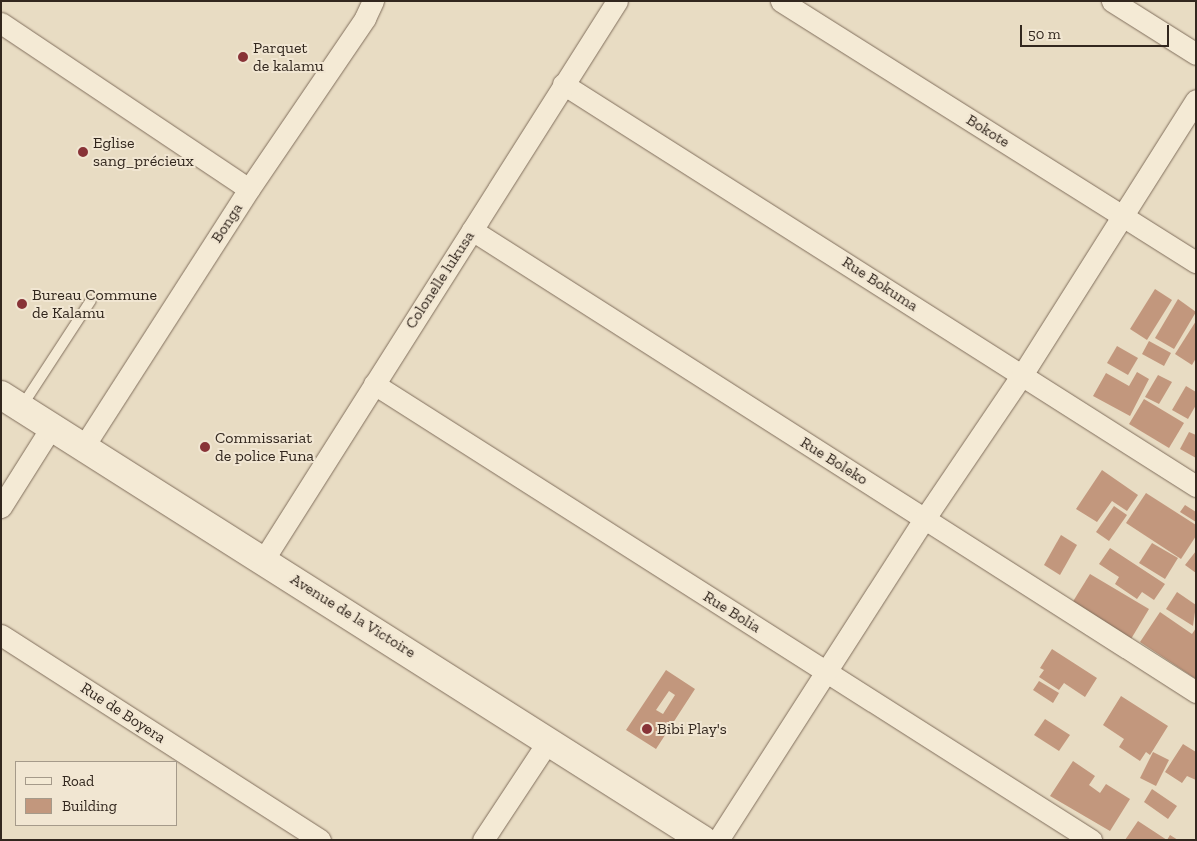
<!DOCTYPE html>
<meta charset="utf-8">
<style>
body{margin:0}
#map{position:relative;width:1197px;height:841px;overflow:hidden;background:#e8dcc3;font-family:"Zilla Slab",serif}
div>[style]{position:absolute}
[style*='--x']{left:calc(var(--x)*1px);top:calc(var(--y)*1px);width:calc(var(--w)*1px);rotate:calc(var(--a)*1deg)}
.building>*{inset:0;background:#c2977d}
.roads{filter:drop-shadow(0 0 1px #806e5c) drop-shadow(0 0 1px #806e5c)}
.service>*{height:10px;margin:-5px;padding:0 5px;transform-origin:5px;border-radius:5px;background:#f4ead5}
.minor>*{height:21px;margin:-10.5px;padding:0 10.5px;transform-origin:10.5px;border-radius:10.5px;background:#f4ead5}
.secondary>*{height:28px;margin:-14px;padding:0 14px;transform-origin:14px;border-radius:14px;background:#f4ead5}
.dots>*{width:14px;height:14px;translate:-50% -50%;box-sizing:border-box;border:2px solid #f1e6d2;border-radius:50%}
span{translate:-50% -50%;white-space:nowrap;text-align:center;line-height:1.15;-webkit-text-stroke:4px #f1e6d2;paint-order:stroke}
.poi-label{font-size:16px;color:#32271e}
.left{translate:0 -50%;text-align:left}
.street-label{font-size:16px;color:#32271e}
.frame{position:absolute;inset:0;border:2px solid #32271e;pointer-events:none}
.legend{position:absolute;left:15px;top:761px;width:162px;height:65px;box-sizing:border-box;background:#f1e6d2;border:1px solid #a59a8a;margin:0;padding:6px 9px;list-style:none;font-size:15px;color:#32271e}
.legend li{display:flex;align-items:center;gap:10px;height:25px}
.legend b{width:25px;border:1px solid #a59a8a}
.scale{position:absolute;left:1020px;top:25px;width:149px;height:22px;box-sizing:border-box;border:2px solid #32271e;border-top:0;padding-left:6px;font-size:15px;line-height:18px;white-space:nowrap;color:#32271e;-webkit-text-stroke:4px #f1e6d2;paint-order:stroke}
</style>
<div id="map">
<div class="building">
<div style="clip-path:polygon(1155px 289px,1172px 300px,1147px 340px,1130px 329px)"></div>
<div style="clip-path:polygon(1178px 299px,1196px 312px,1174px 349px,1155px 338px)"></div>
<div style="clip-path:polygon(1196px 321px,1196px 358px,1192px 365px,1175px 354px)"></div>
<div style="clip-path:polygon(1149px 341px,1171px 353px,1164px 366px,1142px 354px)"></div>
<div style="clip-path:polygon(1117px 346px,1138px 358px,1128px 375px,1107px 363px)"></div>
<div style="clip-path:polygon(1137px 372px,1149px 379px,1130px 416px,1093px 396px,1106px 373px,1129px 386px)"></div>
<div style="clip-path:polygon(1158px 375px,1172px 382px,1159px 404px,1145px 397px)"></div>
<div style="clip-path:polygon(1186px 386px,1196px 392px,1196px 405px,1188px 419px,1172px 410px)"></div>
<div style="clip-path:polygon(1144px 399px,1184px 423px,1169px 448px,1129px 424px)"></div>
<div style="clip-path:polygon(1189px 432px,1196px 435px,1196px 458px,1180px 449px)"></div>
<div style="clip-path:polygon(1102px 470px,1138px 495px,1127px 511px,1112px 501px,1097px 522px,1076px 509px)"></div>
<div style="clip-path:polygon(1146px 493px,1196px 525px,1196px 536px,1181px 559px,1126px 523px)"></div>
<div style="clip-path:polygon(1185px 505px,1196px 512px,1196px 522px,1180px 512px)"></div>
<div style="clip-path:polygon(1114px 506px,1127px 515px,1109px 541px,1096px 532px)"></div>
<div style="clip-path:polygon(1061px 535px,1077px 545px,1060px 575px,1044px 565px)"></div>
<div style="clip-path:polygon(1152px 543px,1178px 558px,1165px 579px,1139px 563px)"></div>
<div style="clip-path:polygon(1110px 548px,1165px 584px,1154px 600px,1142px 592px,1137px 599px,1115px 584px,1119px 577px,1099px 564px)"></div>
<div style="clip-path:polygon(1196px 551px,1196px 573px,1185px 565px)"></div>
<div style="clip-path:polygon(1090px 574px,1149px 609px,1131px 639px,1072px 603px)"></div>
<div style="clip-path:polygon(1177px 592px,1196px 605px,1193px 626px,1166px 609px)"></div>
<div style="clip-path:polygon(1160px 612px,1192px 634px,1196px 628px,1196px 679px,1140px 642px)"></div>
<div style="clip-path:polygon(1052px 649px,1097px 678px,1085px 697px,1064px 683px,1059px 690px,1039px 677px,1044px 670px,1040px 668px)"></div>
<div style="clip-path:polygon(evenodd,666px 670px,695px 689px,656px 749px,626px 730px,666px 670px,669px 691px,675px 695px,663px 714px,656px 710px,669px 691px)"></div>
<div style="clip-path:polygon(1039px 681px,1059px 693px,1053px 703px,1033px 690px)"></div>
<div style="clip-path:polygon(1121px 696px,1168px 726px,1150px 755px,1146px 752px,1140px 761px,1119px 747px,1124px 739px,1103px 725px)"></div>
<div style="clip-path:polygon(1045px 719px,1070px 735px,1059px 751px,1034px 735px)"></div>
<div style="clip-path:polygon(1183px 744px,1196px 752px,1196px 780px,1187px 776px,1182px 783px,1165px 772px)"></div>
<div style="clip-path:polygon(1153px 752px,1169px 760px,1156px 786px,1140px 778px)"></div>
<div style="clip-path:polygon(1073px 761px,1095px 776px,1089px 785px,1100px 793px,1106px 784px,1130px 799px,1110px 831px,1050px 796px)"></div>
<div style="clip-path:polygon(1152px 789px,1177px 806px,1168px 819px,1144px 802px)"></div>
<div style="clip-path:polygon(1138px 821px,1167px 840px,1170px 835px,1178px 840px,1125px 840px)"></div>
</div>
<div class="roads">
<div class="service">
<div style="--x:22;--y:406;--w:126;--a:-56.9"></div>
</div>
<div class="minor">
<div style="--x:781;--y:1;--w:490;--a:32.2"></div>
<div style="--x:1112;--y:1;--w:99;--a:32.2"></div>
<div style="--x:1;--y:23;--w:298;--a:33.8"></div>
<div style="--x:563;--y:84;--w:750;--a:32.42"></div>
<div style="--x:472;--y:230;--w:859;--a:32.54"></div>
<div style="--x:374;--y:384;--w:850;--a:32.46"></div>
<div style="--x:84;--y:446;--w:305;--a:-57.3"></div>
<div style="--x:249;--y:189;--w:207;--a:-55.8"></div>
<div style="--x:365;--y:18;--w:19;--a:-65"></div>
<div style="--x:1;--y:507;--w:96;--a:-57.8"></div>
<div style="--x:264;--y:559;--w:660;--a:-57.68"></div>
<div style="--x:1;--y:635;--w:379;--a:32.7"></div>
<div style="--x:483;--y:840;--w:120;--a:-56.6"></div>
<div style="--x:718;--y:840;--w:383;--a:-57.3"></div>
<div style="--x:925;--y:518;--w:173;--a:-55.9"></div>
<div style="--x:1022;--y:375;--w:325;--a:-57.7"></div>
</div>
<div class="secondary">
<div style="--x:1;--y:395;--w:831;--a:32.37"></div>
</div>
</div>
<div class="dots">
<div style="left:243px;top:57px;background:#883337"></div>
<div style="left:83px;top:152px;background:#883337"></div>
<div style="left:22px;top:304px;background:#883337"></div>
<div style="left:205px;top:447px;background:#883337"></div>
<div style="left:647px;top:729px;background:#883337"></div>
</div>
<div class="poi-label">
<span class="left" style="left:253px;top:57px">Parquet<br>de kalamu</span>
<span class="left" style="left:93px;top:152px">Eglise<br>sang_précieux</span>
<span class="left" style="left:32px;top:304px">Bureau Commune<br>de Kalamu</span>
<span class="left" style="left:215px;top:447px">Commissariat<br>de police Funa</span>
<span class="left" style="left:657px;top:729px">Bibi Play's</span>
</div>
<div class="street-label">
<span style="left:988px;top:131px;rotate:32deg">Bokote</span>
<span style="left:227px;top:223px;rotate:-57deg">Bonga</span>
<span style="left:440px;top:280px;rotate:-57deg">Colonelle lukusa</span>
<span style="left:880px;top:284px;rotate:33deg">Rue Bokuma</span>
<span style="left:834px;top:461px;rotate:32deg">Rue Boleko</span>
<span style="left:732px;top:612px;rotate:32deg">Rue Bolia</span>
<span style="left:353px;top:616px;rotate:32deg">Avenue de la Victoire</span>
<span style="left:123px;top:713px;rotate:33deg">Rue de Boyera</span>
</div>
<div class="frame"></div>
<ul class="legend">
<li><b style="height:6px;background:#f4ead5"></b>Road</li>
<li><b style="height:14px;background:#c2977d"></b>Building</li>
</ul>
<div class="scale">50 m</div>
</div>
